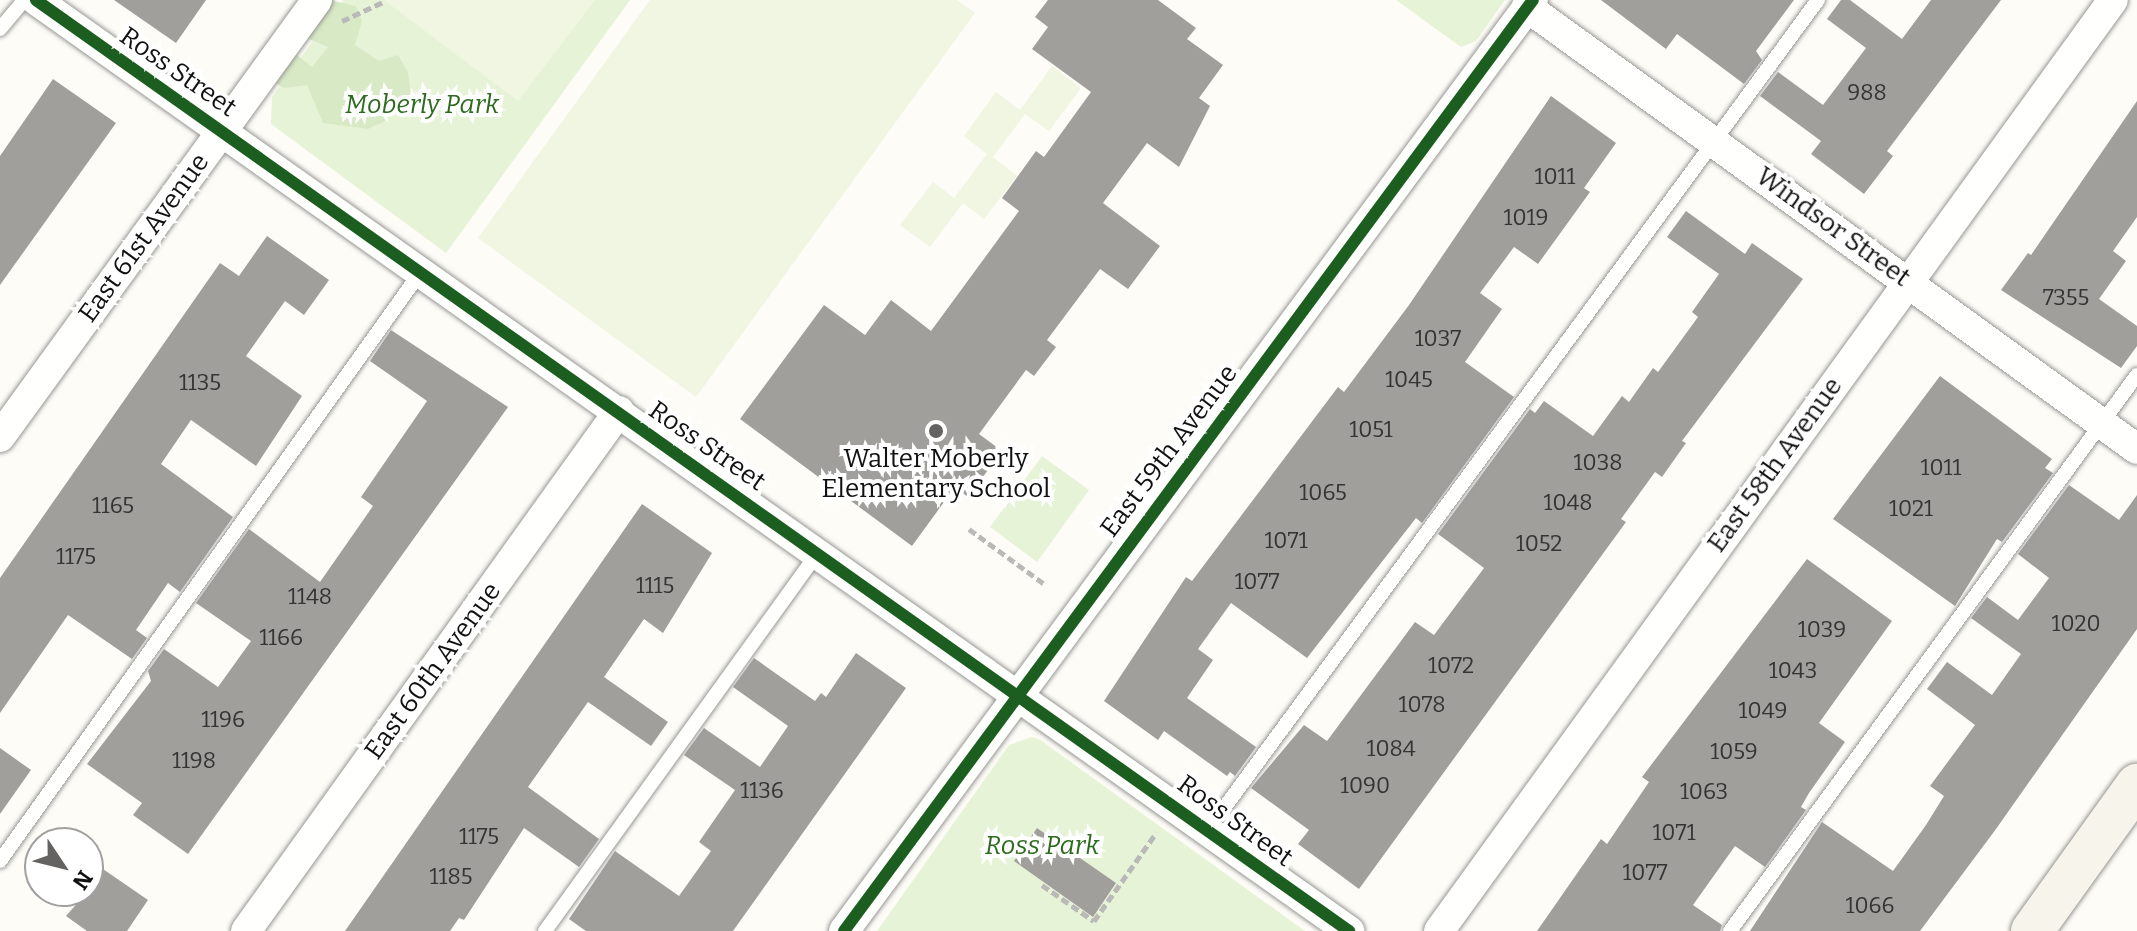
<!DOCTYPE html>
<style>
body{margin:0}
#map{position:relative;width:2137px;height:931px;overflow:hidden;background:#fdfcf7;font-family:Bitter,serif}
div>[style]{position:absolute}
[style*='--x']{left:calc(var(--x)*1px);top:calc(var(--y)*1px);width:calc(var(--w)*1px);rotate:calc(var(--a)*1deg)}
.green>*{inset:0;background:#e7f3d7}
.forest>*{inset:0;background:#d8eac5}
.pitch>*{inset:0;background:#f0f6e1}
.building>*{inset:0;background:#a19f9c}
.path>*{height:5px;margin-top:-2.5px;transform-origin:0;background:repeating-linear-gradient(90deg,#b9b9b8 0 8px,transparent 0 12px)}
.roads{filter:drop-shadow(0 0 2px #979795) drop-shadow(0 0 2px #979795)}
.lane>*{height:14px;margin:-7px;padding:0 7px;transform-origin:7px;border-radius:7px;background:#fffffe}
.street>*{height:30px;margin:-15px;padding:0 15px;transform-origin:15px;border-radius:15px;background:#fffffe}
.secondary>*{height:42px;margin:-21px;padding:0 21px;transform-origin:21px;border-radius:21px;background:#f6f4eb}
.cycleway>*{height:12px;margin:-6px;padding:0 6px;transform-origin:6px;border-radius:6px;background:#1b5e20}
.dots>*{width:22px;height:22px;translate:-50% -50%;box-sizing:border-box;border:4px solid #fff;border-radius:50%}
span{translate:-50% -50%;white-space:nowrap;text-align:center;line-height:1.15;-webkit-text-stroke:8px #fff;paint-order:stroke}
.number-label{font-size:22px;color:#353434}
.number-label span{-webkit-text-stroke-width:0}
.street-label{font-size:26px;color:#111}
.park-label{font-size:26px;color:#2f6b1f;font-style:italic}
.poi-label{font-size:26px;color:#111}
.north{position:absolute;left:24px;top:827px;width:80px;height:80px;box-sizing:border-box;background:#fff;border:2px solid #a0a0a0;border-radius:50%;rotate:125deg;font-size:22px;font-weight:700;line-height:32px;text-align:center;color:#111}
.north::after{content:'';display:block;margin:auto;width:28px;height:36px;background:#646362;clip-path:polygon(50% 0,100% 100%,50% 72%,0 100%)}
</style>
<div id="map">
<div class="green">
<div style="clip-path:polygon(343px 0,630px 0,446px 253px,271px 124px,272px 97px)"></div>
<div style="clip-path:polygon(1396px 0,1505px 0,1476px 41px,1461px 47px)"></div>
<div style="clip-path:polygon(1042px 456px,1089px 490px,1037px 562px,990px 527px)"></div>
<div style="clip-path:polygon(1032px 737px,1039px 739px,1305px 931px,877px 931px,1009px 745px)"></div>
</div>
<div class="forest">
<div style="clip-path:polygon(329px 0,356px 6px,362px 21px,355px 45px,379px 61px,398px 55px,408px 72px,411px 96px,387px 120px,368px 129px,323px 123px,307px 85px,284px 88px,275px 83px,286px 58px,297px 55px,312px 67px,328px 47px,309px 39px,306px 29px)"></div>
</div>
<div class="pitch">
<div style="clip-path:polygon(384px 0,595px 0,518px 101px)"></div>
<div style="clip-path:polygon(650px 0,957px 0,975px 13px,696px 397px,478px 238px)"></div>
<div style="clip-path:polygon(1052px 66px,1081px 88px,1049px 131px,1025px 114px,993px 157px,1017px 176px,984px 219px,963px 203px,930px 247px,900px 225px,933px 182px,954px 198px,987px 154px,964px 136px,996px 92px,1020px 110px)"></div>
</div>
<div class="building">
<div style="clip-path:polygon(114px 0,206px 0,176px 43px)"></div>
<div style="clip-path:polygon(1048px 0,1158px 0,1196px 28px,1187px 39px,1223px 65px,1199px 98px,1210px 106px,1179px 167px,1147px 143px,1103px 203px,1160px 246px,1128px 289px,1100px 269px,1047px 340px,1056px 347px,1034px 376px,1026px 370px,979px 434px,1002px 451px,968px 497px,955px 487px,912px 546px,740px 419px,824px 305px,865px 335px,891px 300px,931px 331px,1019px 211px,1002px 198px,1036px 151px,1044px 157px,1091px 92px,1032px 49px,1048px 27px,1035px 17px)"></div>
<div style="clip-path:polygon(1601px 0,1794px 0,1756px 51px,1762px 60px,1744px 84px,1677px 34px,1666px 49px)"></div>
<div style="clip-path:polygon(1841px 0,1850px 0,1902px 39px,1931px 0,2001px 0,1887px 151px,1893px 156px,1864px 194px,1811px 154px,1821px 141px,1760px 96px,1778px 72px,1823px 105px,1866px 48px,1827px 19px)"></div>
<div style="clip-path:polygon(53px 79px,116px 123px,0 285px,0 156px)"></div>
<div style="clip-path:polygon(1551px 96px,1616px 143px,1584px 188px,1590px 192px,1538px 264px,1514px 247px,1480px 293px,1502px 309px,1465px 362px,1514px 397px,1422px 523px,1416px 518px,1307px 658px,1231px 603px,1198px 649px,1213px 660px,1187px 698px,1256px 747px,1235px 776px,1230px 772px,1227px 776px,1164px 731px,1158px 740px,1104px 701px,1186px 577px,1192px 581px,1338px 387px,1344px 392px,1409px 305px)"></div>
<div style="clip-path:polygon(2137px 101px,2137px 217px,2113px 251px,2126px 261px,2099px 299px,2137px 326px,2137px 346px,2121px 368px,2001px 290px,2028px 253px,2031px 255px)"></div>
<div style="clip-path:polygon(1686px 211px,1745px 254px,1752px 243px,1803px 279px,1682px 441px,1686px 443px,1662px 477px,1655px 472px,1621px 519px,1626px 522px,1359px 889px,1298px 844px,1309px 830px,1251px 788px,1304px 725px,1327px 741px,1415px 622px,1434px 635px,1484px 568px,1438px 534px,1530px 409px,1535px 413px,1544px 401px,1593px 436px,1622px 396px,1629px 402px,1653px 368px,1658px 372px,1698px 317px,1692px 312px,1719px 274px,1667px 237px)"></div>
<div style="clip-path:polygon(267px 236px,329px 280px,304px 315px,285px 301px,246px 356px,302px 396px,256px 466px,191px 420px,161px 464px,233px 517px,180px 592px,168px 583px,136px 630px,147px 638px,132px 659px,68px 615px,0 713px,0 578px,220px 263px,239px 276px)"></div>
<div style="clip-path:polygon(391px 330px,508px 407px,188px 854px,133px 815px,142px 803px,87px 764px,151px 681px,148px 671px,164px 649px,218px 687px,251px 641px,196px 603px,249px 529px,320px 582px,373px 506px,361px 497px,427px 401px,370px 361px)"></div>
<div style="clip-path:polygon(1940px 376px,2052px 459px,2045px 468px,2053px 473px,2002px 542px,1997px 539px,1955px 606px,1833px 519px)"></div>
<div style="clip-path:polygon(2069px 485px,2119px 520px,2137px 495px,2137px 629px,1996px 829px,1920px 931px,1750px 931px,1822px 822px,1893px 871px,1926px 825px,1944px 796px,1930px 786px,1975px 725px,1927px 689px,1947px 662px,1992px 695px,2021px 654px,1971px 618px,1987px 597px,2018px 620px,2049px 578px,2018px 554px)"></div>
<div style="clip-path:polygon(642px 504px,712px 553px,663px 633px,644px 619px,604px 677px,668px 722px,651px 746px,588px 702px,528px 787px,599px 839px,579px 867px,524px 828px,464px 920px,459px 918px,450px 931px,345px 931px)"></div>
<div style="clip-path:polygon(1807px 559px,1892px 621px,1819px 723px,1845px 742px,1809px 793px,1801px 807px,1806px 810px,1765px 867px,1735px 846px,1693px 905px,1722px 925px,1720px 931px,1537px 931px,1601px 839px,1607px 844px,1649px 782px,1642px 777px)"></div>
<div style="clip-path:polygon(856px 653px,906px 688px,733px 931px,586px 931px,569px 919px,615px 851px,679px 896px,711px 851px,699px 842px,735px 790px,684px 755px,704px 728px,760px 767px,788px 726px,733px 687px,754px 658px,815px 701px,821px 693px,826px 697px)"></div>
<div style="clip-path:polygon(0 748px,31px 770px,0 814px)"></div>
<div style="clip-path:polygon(1037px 828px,1116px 883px,1093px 917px,1014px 861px)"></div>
<div style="clip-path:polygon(100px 867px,148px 900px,127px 931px,87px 931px,66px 916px,88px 891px)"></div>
</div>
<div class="path">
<div style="--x:342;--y:21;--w:47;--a:-24.9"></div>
<div style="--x:969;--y:529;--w:92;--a:36.1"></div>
<div style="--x:1042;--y:885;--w:63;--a:34.7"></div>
<div style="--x:1094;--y:921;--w:108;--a:-54.8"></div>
</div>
<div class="roads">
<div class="lane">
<div style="--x:0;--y:29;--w:38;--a:-50"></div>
<div style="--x:1208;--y:830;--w:1030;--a:-53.69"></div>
<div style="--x:0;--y:861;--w:726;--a:-54.47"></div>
<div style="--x:545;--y:931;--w:467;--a:-54.2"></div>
<div style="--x:1730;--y:931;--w:689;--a:-53.8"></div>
</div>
<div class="street">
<div style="--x:36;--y:0;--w:1610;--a:35.34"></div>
<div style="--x:1527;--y:7;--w:753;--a:35.93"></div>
<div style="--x:0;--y:437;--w:540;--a:-54.04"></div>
<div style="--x:246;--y:931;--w:640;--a:-54.35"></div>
<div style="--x:844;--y:931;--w:1158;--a:-53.5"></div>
<div style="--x:1439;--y:931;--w:1149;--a:-54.1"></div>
</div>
<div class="secondary">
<div style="--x:2032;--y:931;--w:180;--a:-54.3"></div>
</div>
</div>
<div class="cycleway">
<div style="--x:36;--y:0;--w:1610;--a:35.34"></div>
<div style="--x:844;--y:931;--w:1158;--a:-53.5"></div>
</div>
<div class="dots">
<div style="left:936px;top:431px;background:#646362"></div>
</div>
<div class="number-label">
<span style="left:1867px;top:93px">988</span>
<span style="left:1555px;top:177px">1011</span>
<span style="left:1526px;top:218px">1019</span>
<span style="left:2066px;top:298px">7355</span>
<span style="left:1438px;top:339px">1037</span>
<span style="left:1409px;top:380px">1045</span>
<span style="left:200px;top:383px">1135</span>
<span style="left:1371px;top:430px">1051</span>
<span style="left:1598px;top:463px">1038</span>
<span style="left:1941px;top:468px">1011</span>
<span style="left:1323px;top:493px">1065</span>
<span style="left:1568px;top:503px">1048</span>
<span style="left:113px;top:506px">1165</span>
<span style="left:1911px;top:509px">1021</span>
<span style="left:1286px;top:541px">1071</span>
<span style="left:1539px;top:544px">1052</span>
<span style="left:76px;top:557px">1175</span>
<span style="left:1257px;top:582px">1077</span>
<span style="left:655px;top:586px">1115</span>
<span style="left:310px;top:597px">1148</span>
<span style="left:2076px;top:624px">1020</span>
<span style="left:1822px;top:630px">1039</span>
<span style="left:281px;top:638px">1166</span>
<span style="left:1451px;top:666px">1072</span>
<span style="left:1793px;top:671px">1043</span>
<span style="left:1422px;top:705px">1078</span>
<span style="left:1763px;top:711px">1049</span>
<span style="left:223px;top:720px">1196</span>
<span style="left:1391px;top:749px">1084</span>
<span style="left:1734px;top:752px">1059</span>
<span style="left:194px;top:761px">1198</span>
<span style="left:1365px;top:786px">1090</span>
<span style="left:762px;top:791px">1136</span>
<span style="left:1704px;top:792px">1063</span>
<span style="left:1674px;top:833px">1071</span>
<span style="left:479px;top:837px">1175</span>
<span style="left:1645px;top:873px">1077</span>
<span style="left:451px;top:877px">1185</span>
<span style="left:1870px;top:906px">1066</span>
</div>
<div class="street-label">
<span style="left:178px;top:72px;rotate:35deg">Ross Street</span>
<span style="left:1833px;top:227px;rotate:36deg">Windsor Street</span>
<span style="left:144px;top:238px;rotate:-54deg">East 61st Avenue</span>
<span style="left:707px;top:446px;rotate:35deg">Ross Street</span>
<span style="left:1169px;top:451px;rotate:-53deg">East 59th Avenue</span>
<span style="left:1775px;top:465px;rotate:-54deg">East 58th Avenue</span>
<span style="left:433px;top:671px;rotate:-54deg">East 60th Avenue</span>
<span style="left:1235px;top:821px;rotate:36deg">Ross Street</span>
</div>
<div class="park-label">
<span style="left:422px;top:105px">Moberly Park</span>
<span style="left:1042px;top:846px">Ross Park</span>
</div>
<div class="poi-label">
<span style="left:936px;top:474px">Walter Moberly<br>Elementary School</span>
</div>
<div class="north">N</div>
</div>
